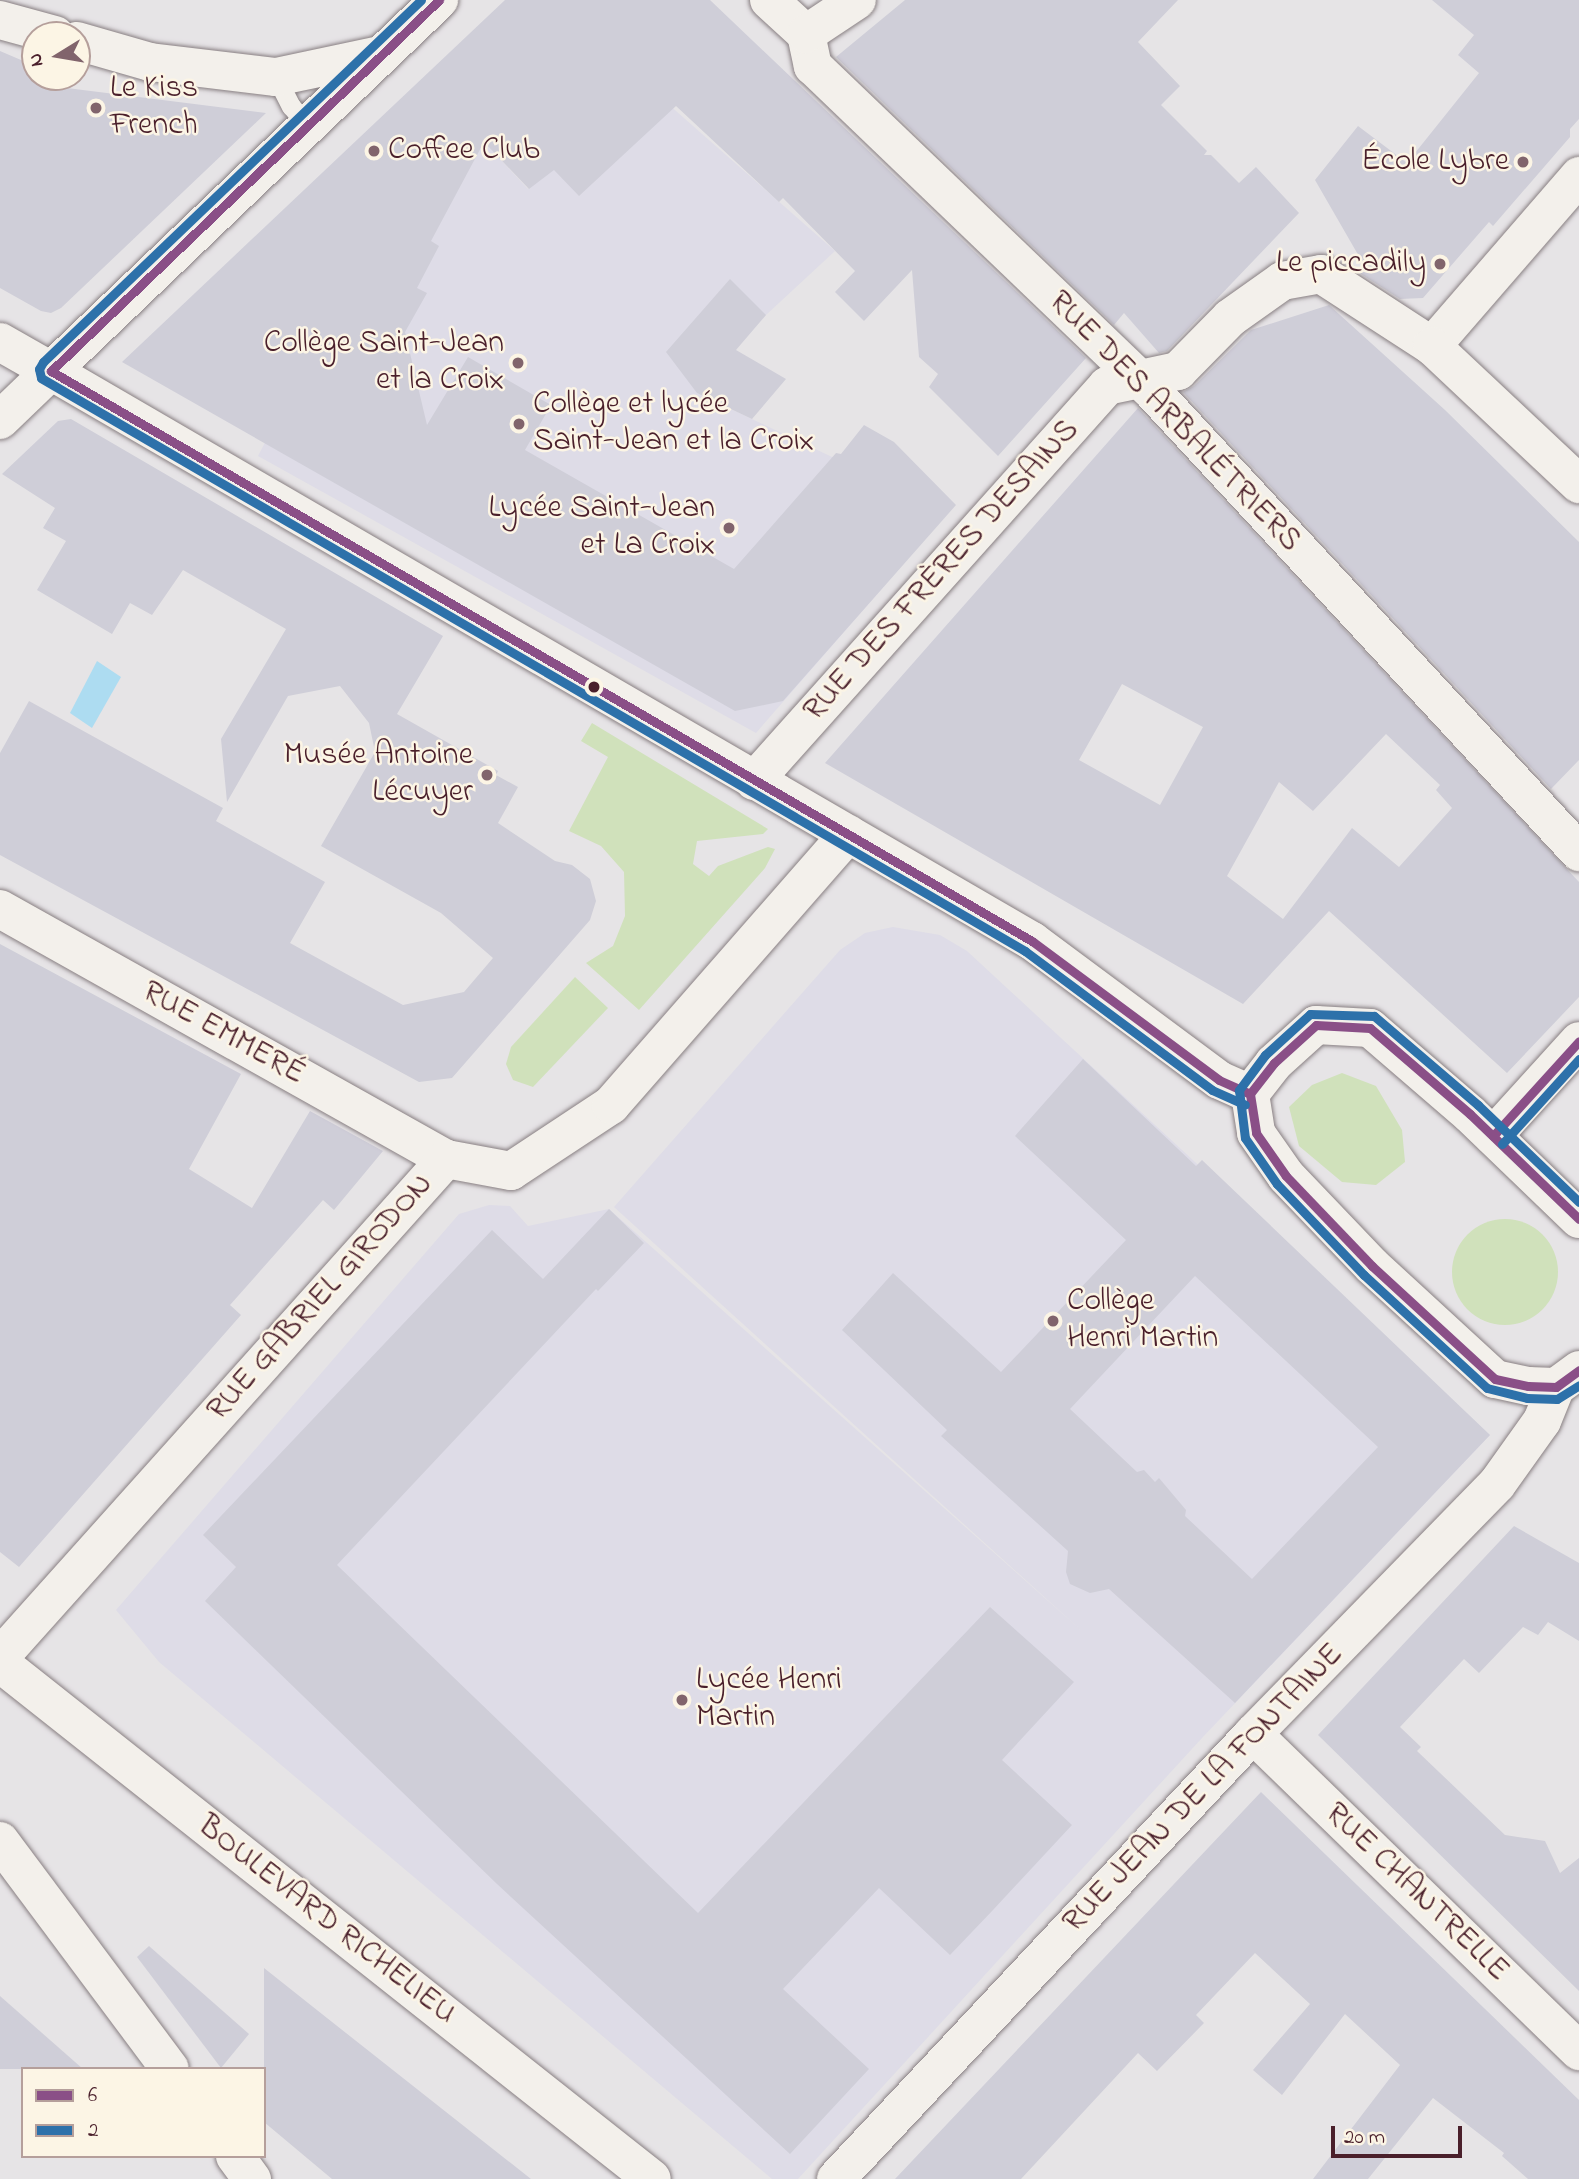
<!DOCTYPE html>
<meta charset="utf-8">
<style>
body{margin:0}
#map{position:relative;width:1579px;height:2179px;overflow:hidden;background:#e6e4e6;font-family:"Indie Flower",sans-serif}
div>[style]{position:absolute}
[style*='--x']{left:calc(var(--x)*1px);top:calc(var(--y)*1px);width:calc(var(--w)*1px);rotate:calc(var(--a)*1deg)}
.built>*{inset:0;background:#dedce7}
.green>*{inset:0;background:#d0e1bb}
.round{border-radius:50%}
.water>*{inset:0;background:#addcf1}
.building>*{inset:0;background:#cfced8}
.roads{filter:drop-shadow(0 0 2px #887f82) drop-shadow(0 0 2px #887f82)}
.lane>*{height:19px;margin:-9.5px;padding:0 9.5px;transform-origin:9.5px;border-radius:9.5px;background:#f3f0eb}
.street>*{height:38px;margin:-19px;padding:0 19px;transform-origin:19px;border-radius:19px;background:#f3f0eb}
.secondary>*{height:38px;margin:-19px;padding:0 19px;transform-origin:19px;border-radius:19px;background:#f3f0eb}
.bus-1>*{height:9px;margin:-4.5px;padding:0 4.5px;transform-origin:4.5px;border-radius:4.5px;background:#8a4f87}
.bus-2>*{height:9px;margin:-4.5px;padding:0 4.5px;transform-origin:4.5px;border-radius:4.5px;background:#2d71aa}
.dots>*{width:19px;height:19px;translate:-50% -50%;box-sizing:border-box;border:4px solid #fcf5e5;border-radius:50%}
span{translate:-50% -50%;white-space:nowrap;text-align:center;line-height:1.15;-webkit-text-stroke:5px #fcf5e5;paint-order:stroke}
.poi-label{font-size:32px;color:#4a1f2b}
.left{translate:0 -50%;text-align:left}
.right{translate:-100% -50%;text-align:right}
.street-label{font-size:32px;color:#4a1f2b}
.legend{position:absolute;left:21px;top:2067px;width:245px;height:91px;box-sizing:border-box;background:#fcf5e5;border:2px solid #b59f9b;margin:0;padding:9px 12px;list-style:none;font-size:21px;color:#4a1f2b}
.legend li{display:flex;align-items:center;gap:14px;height:35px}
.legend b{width:35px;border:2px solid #b59f9b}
.north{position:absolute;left:21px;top:21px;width:70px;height:70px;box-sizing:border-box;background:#fcf5e5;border:2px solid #b59f9b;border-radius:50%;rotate:259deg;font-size:19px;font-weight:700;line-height:28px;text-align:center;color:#4a1f2b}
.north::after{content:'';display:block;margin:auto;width:24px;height:32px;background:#81646c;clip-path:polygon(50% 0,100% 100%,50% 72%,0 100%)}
.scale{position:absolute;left:1331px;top:2126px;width:131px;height:32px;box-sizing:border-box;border:4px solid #4a1f2b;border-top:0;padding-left:9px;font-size:21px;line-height:24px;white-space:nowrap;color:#4a1f2b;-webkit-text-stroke:5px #fcf5e5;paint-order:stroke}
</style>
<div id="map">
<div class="built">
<div style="clip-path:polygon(634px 74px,835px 251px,766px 315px,697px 393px,870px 475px,905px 562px,756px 733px,258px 456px,405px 173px,473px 130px,528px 189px,610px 109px)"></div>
<div style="clip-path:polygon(893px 927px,940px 935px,967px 951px,1490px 1435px,1202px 1738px,798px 2179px,772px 2179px,159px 1662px,116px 1610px,459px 1214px,489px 1205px,510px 1206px,528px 1226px,609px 1209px,1084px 1633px,614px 1207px,840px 950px,865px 933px)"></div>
</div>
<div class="green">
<div style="clip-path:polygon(592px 723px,768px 829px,763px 834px,697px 841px,693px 864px,709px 876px,718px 866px,768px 847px,775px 849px,765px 868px,639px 1010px,586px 963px,613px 946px,625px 916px,624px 872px,601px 846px,569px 831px,608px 757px,581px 741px)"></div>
<div style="clip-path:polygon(575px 977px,608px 1008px,533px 1087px,513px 1080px,506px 1064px,511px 1047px)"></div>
<div style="clip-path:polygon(1342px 1073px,1376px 1086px,1402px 1130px,1405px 1162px,1376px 1185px,1342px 1182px,1299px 1146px,1289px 1107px,1312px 1085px)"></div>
<div class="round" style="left:1452px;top:1219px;width:106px;height:106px"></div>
</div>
<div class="water">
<div style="clip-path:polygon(97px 661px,121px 677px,92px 728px,70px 713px)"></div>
</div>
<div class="building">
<div style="clip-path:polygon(505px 0,710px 0,1086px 358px,998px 456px,929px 387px,938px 374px,919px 357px,912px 270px,864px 321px,835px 292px,855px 271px,783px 198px,779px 202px,676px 106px,579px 196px,554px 170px,529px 189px,484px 142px,431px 241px,439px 246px,417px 288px,427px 293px,405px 332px,427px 425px,468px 357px,551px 405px,525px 450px,734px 569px,836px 453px,841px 454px,864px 425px,894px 442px,956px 505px,783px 701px,735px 711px,122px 362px)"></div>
<div style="clip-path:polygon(905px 0,1178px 0,1138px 42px,1180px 86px,1161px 105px,1207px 151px,1204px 155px,1211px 155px,1239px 183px,1256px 167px,1299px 213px,1167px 351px,1159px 353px,1124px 313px,1114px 325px,836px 57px)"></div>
<div style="clip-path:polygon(1432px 0,1579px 0,1579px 119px,1570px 129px,1570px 137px,1493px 226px,1489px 222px,1423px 298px,1400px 299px,1358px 272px,1364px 265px,1315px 180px,1358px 126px,1407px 163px,1479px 73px,1458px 55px,1474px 35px)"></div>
<div style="clip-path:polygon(0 51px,35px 66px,35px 77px,55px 77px,51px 86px,266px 113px,61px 308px,51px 313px,41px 311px,0 288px)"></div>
<div style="clip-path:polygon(730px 279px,766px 315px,736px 350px,786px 379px,752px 419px,697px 393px,666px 352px)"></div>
<div style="clip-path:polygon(1329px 305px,1445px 410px,1579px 542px,1579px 760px,1551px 789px,1183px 392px,1194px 386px,1251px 330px)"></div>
<div style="clip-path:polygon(evenodd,1138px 408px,1579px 882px,1579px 997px,1507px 1073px,1329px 911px,1243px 1004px,825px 763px,1138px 408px,1122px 684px,1203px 727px,1160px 805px,1079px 760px,1122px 684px,1138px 408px,1386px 734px,1440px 785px,1436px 790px,1452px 808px,1399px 867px,1352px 828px,1283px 919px,1227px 876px,1279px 782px,1313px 811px,1386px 734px)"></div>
<div style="clip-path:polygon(71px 419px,443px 636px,397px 714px,498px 771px,496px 775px,518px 787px,498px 823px,555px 861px,572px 865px,590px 879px,596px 901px,590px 920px,452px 1078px,419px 1082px,0 855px,0 753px,29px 701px,223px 808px,216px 821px,325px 882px,290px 943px,403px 1005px,464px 992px,493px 958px,441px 913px,321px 846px,375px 752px,369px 723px,340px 686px,288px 696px,227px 802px,221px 739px,286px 629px,183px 570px,152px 615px,130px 603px,112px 634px,37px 590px,66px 541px,43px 528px,55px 508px,2px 474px,58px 421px)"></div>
<div style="clip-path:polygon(0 944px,241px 1074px,189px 1169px,252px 1208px,310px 1111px,383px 1151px,334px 1210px,323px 1200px,230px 1305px,241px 1315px,19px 1567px,0 1552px)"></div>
<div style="clip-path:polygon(evenodd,1083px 1059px,1196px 1166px,1202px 1160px,1490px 1435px,1235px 1703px,1109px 1589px,1090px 1593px,1070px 1584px,1066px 1572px,1068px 1551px,941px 1436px,947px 1430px,842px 1330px,893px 1273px,1001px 1372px,1126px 1240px,1015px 1136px,1083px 1059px,1195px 1276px,1378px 1447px,1252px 1579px,1185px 1516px,1186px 1510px,1159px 1478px,1155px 1482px,1144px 1470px,1137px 1472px,1070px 1409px,1195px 1276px)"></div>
<div style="clip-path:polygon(609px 1209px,644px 1243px,598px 1291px,596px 1289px,337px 1565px,698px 1913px,990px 1607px,1074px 1682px,1002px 1760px,1072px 1825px,993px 1910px,950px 1955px,879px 1888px,783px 1989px,869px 2069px,790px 2154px,497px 1884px,205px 1601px,236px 1567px,203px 1535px,492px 1230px,543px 1279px)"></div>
<div style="clip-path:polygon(1514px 1526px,1579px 1563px,1579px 1641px,1548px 1622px,1538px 1635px,1523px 1627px,1479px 1673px,1464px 1659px,1400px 1727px,1421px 1747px,1417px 1751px,1505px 1835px,1545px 1841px,1560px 1873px,1579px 1858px,1579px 1991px,1318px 1735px)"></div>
<div style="clip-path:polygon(1261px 1792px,1579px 2100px,1579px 2179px,1528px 2179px,1502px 2156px,1504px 2153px,1433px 2098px,1368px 2179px,1313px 2179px,1400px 2065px,1345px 2014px,1282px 2095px,1253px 2070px,1310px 2004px,1255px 1953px,1196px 2015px,1204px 2023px,1157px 2071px,1138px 2053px,1021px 2179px,895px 2179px)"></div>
<div style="clip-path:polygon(149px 1946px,249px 2034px,221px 2068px,137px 1957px)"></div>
<div style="clip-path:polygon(264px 1968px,327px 2018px,531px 2179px,332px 2179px,264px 2122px)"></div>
<div style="clip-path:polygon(0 1996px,83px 2069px,0 2069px)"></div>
</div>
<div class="roads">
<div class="lane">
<div style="--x:276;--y:77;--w:33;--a:63"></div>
<div style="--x:291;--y:106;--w:25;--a:50"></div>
</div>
<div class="street">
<div style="--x:769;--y:0;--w:50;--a:42.6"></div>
<div style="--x:806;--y:34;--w:33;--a:78"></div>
<div style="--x:813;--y:66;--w:468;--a:43.8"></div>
<div style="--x:1151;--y:390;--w:630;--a:47.19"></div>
<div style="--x:806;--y:34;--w:61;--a:-33.7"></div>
<div style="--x:1432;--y:346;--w:225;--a:-49.1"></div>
<div style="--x:0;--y:420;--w:71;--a:-43.9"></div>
<div style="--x:51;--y:371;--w:1135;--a:30.16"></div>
<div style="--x:1032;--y:941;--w:233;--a:36.6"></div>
<div style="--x:1219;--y:1080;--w:34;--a:24"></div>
<div style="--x:754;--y:781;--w:530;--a:-48.21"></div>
<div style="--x:1107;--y:386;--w:73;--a:-11.9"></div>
<div style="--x:1178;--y:371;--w:74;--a:-45.5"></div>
<div style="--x:1230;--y:318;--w:64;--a:-35.4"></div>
<div style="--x:1282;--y:281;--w:40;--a:-10"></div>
<div style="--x:1321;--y:274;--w:132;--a:33"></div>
<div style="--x:1432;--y:346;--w:202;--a:43.2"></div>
<div style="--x:0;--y:909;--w:511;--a:29.27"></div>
<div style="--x:1493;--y:1136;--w:128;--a:-47.8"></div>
<div style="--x:1579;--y:1219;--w:151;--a:-136.1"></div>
<div style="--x:1470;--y:1114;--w:132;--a:-139.3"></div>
<div style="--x:1370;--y:1028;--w:54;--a:-176.8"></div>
<div style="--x:1316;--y:1025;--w:57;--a:137.9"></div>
<div style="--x:1274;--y:1063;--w:39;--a:128"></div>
<div style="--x:1250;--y:1094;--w:39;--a:81"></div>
<div style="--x:1256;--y:1133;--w:52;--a:55.1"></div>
<div style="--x:1286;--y:1176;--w:124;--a:46.3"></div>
<div style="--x:1372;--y:1266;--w:167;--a:42.6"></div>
<div style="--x:1495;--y:1379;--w:34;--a:12"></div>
<div style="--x:1528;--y:1386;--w:28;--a:2"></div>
<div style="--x:1556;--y:1387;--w:29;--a:-36"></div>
<div style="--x:0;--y:1657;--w:669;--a:-48.15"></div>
<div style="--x:446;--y:1159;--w:66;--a:10.5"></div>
<div style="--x:511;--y:1171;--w:120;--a:-33.4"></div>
<div style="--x:611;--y:1105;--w:360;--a:-48.8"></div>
<div style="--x:1253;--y:1734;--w:455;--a:44.2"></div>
<div style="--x:0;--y:1841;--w:284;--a:53.3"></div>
<div style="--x:235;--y:2156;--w:29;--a:54"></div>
<div style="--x:836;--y:2179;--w:610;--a:-46.86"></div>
<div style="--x:1253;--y:1734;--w:349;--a:-45.7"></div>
<div style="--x:1497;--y:1484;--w:77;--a:-54.5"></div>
<div style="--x:1542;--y:1421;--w:37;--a:-68"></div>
</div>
<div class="secondary">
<div style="--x:0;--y:20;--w:57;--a:15.3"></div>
<div style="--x:77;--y:41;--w:76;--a:16"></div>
<div style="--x:150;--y:62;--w:127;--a:6.8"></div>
<div style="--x:276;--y:77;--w:106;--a:-11.9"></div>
<div style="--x:0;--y:342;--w:59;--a:29.6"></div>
<div style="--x:51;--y:371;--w:537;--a:-43.72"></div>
<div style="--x:0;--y:1663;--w:831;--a:38.36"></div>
</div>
</div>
<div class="bus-1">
<div style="--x:439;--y:0;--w:537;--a:136.28"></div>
<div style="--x:51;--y:371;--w:1135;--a:30.16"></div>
<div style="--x:1032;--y:941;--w:233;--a:36.6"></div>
<div style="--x:1219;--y:1080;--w:34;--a:24"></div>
<div style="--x:1493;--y:1136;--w:128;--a:-47.8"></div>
<div style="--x:1579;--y:1219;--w:151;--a:-136.1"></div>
<div style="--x:1470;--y:1114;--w:132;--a:-139.3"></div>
<div style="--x:1370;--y:1028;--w:54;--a:-176.8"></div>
<div style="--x:1316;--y:1025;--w:57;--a:137.9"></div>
<div style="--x:1274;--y:1063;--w:39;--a:128"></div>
<div style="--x:1250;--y:1094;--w:39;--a:81"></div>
<div style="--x:1256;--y:1133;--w:52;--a:55.1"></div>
<div style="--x:1286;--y:1176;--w:124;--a:46.3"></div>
<div style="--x:1372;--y:1266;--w:167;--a:42.6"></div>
<div style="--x:1495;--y:1379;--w:34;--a:12"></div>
<div style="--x:1528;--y:1386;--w:28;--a:2"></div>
<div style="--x:1556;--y:1387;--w:29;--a:-36"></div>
</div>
<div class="bus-2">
<div style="--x:421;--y:0;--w:523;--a:136.24"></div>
<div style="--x:43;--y:362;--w:8;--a:120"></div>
<div style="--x:39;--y:369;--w:9;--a:77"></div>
<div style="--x:41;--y:378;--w:1139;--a:30.21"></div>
<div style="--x:1025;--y:951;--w:233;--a:36.6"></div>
<div style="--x:1212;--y:1090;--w:36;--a:24"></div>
<div style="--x:1502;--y:1144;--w:115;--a:-47.8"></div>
<div style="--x:1579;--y:1202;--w:140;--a:-136.2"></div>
<div style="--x:1478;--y:1105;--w:137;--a:-139.4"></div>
<div style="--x:1374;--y:1016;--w:64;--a:-178.2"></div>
<div style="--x:1310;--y:1014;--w:61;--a:137.7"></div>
<div style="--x:1265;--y:1055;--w:44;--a:126.6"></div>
<div style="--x:1239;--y:1090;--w:48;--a:82.9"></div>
<div style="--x:1245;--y:1138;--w:56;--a:55.2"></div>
<div style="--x:1277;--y:1184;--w:126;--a:46.3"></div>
<div style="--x:1364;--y:1275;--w:167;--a:42.6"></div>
<div style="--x:1487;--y:1388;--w:41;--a:14"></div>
<div style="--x:1527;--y:1398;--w:30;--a:2"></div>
<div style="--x:1557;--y:1399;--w:26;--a:-32"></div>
</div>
<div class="dots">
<div style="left:96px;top:108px;background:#81646c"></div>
<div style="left:374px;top:151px;background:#81646c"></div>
<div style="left:1523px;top:162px;background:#81646c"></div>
<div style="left:1440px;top:264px;background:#81646c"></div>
<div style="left:518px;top:363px;background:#81646c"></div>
<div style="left:519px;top:424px;background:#81646c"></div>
<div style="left:729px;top:528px;background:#81646c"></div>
<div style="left:594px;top:687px;background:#4a1f2b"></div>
<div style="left:487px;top:775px;background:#81646c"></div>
<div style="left:1053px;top:1321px;background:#81646c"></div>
<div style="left:682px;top:1700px;background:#81646c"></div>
</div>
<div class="poi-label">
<span class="left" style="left:110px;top:108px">Le Kiss<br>French</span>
<span class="left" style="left:388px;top:151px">Coffee Club</span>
<span class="right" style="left:1509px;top:162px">École Lybre</span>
<span class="right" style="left:1426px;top:264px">Le piccadily</span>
<span class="right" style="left:504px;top:363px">Collège Saint-Jean<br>et la Croix</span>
<span class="left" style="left:533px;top:424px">Collège et lycée<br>Saint-Jean et la Croix</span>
<span class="right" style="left:715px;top:528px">Lycée Saint-Jean<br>et La Croix</span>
<span class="right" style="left:473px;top:775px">Musée Antoine<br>Lécuyer</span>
<span class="left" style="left:1067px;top:1321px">Collège<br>Henri Martin</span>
<span class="left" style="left:696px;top:1700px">Lycée Henri<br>Martin</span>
</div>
<div class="street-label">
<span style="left:1174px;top:422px;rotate:46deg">RUE DES ARBALÉTRIERS</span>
<span style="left:942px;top:571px;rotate:-48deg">RUE DES FRÈRES DESAINS</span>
<span style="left:223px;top:1034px;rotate:29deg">RUE EMMERÉ</span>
<span style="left:321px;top:1298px;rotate:-48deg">RUE GABRIEL GIRODON</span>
<span style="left:1204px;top:1789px;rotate:-46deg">RUE JEAN DE LA FONTAINE</span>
<span style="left:1416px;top:1893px;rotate:44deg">RUE CHANTRELLE</span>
<span style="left:326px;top:1921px;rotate:38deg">BOULEVARD RICHELIEU</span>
</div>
<ul class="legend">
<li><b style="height:9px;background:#8a4f87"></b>6</li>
<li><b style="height:9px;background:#2d71aa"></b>2</li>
</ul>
<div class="north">N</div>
<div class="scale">20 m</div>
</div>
